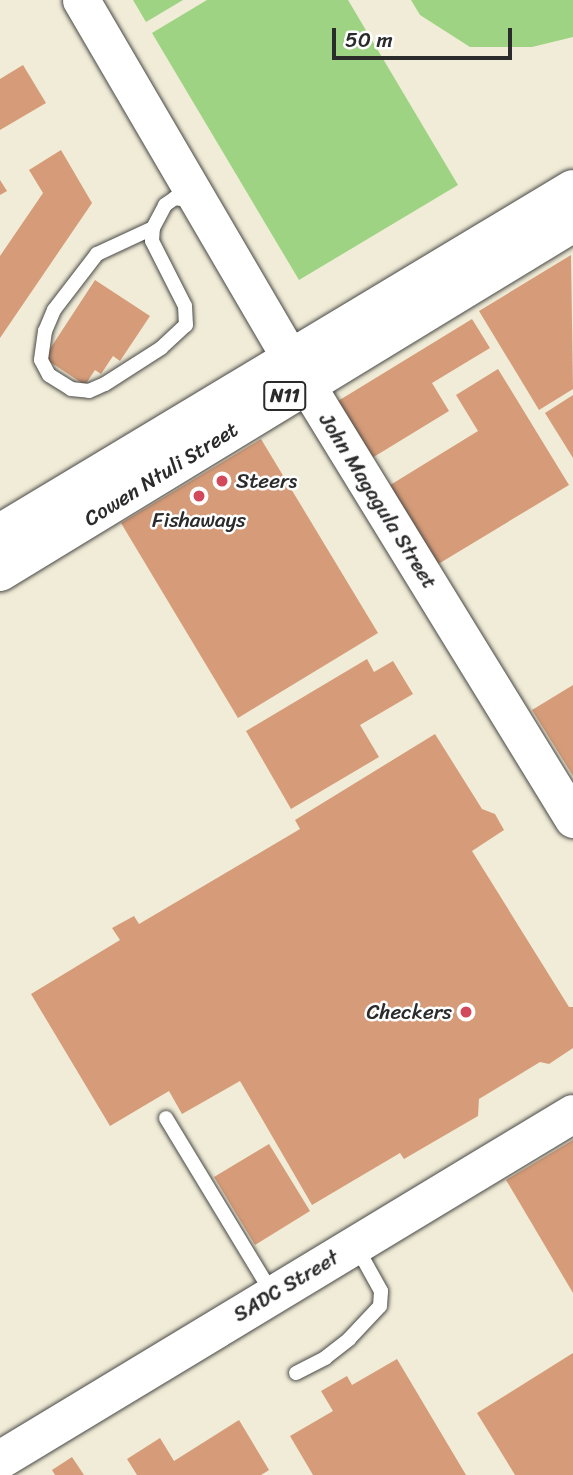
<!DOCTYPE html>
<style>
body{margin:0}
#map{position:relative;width:573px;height:1475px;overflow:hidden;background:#f0ecd7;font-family:Sriracha,sans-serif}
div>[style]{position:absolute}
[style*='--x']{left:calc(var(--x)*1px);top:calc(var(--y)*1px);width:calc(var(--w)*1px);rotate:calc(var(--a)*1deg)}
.green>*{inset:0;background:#9ed383}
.building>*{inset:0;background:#d69c79}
.roads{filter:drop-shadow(0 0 2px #494845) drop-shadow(0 0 2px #494845)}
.service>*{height:14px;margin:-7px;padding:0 7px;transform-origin:7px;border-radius:7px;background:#fff}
.tertiary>*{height:37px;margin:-18.5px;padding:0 18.5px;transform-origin:18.5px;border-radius:18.5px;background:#fff}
.secondary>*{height:38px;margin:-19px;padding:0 19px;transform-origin:19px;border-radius:19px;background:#fff}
.trunk>*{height:38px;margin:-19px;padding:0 19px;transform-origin:19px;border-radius:19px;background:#fff}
.dots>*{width:19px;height:19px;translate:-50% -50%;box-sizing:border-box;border:4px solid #fff;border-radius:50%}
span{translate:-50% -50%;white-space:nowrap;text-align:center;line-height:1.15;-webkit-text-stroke:5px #fff;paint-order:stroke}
.shield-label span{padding:2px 5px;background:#fff;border:2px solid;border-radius:5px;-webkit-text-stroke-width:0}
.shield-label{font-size:19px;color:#2b2b2b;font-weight:700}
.street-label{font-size:21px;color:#2b2b2b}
.poi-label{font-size:21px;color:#2b2b2b}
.left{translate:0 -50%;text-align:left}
.right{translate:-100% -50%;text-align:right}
.scale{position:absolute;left:332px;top:28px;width:180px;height:32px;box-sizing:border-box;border:4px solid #2b2b2b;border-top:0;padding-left:9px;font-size:21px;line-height:24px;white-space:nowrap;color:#2b2b2b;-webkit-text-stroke:5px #fff;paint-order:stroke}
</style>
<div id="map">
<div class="green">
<div style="clip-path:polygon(133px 0,183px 0,146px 22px)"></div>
<div style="clip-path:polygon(207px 0,348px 0,458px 185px,299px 280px,152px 33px)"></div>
<div style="clip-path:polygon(411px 0,573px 0,573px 37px,532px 47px,470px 47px,420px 15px)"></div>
</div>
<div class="building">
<div style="clip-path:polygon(23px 65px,46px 103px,0 130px,0 79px)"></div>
<div style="clip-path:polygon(61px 150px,92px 203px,0 338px,0 256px,43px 193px,29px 170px)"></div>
<div style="clip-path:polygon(0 180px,7px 191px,0 195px)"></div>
<div style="clip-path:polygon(571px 255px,573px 389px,539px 410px,479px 311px)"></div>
<div style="clip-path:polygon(95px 280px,150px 316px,120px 361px,113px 356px,101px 374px,95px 370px,85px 385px,44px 358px)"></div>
<div style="clip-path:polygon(472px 319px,490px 348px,432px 383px,449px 411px,372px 458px,338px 401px)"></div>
<div style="clip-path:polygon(498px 369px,569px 485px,435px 566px,387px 487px,478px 431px,456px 395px)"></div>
<div style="clip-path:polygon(573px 395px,573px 458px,545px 413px)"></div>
<div style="clip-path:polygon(261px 439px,378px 633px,238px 718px,121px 523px)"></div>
<div style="clip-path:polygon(367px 659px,374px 672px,393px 661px,413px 694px,360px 725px,379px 757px,291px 809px,246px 731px)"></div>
<div style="clip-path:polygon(573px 685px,573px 776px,532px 710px)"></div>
<div style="clip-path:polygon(435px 734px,482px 809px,495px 814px,504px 830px,472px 851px,569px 1007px,573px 1007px,573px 1048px,549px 1064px,540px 1062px,479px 1099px,478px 1116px,404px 1159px,400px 1153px,312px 1205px,240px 1081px,182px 1114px,169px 1091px,110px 1126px,31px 994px,120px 940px,112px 928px,134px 916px,139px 924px,300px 829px,295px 820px)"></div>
<div style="clip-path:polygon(573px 1140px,573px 1293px,506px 1180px)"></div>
<div style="clip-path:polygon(269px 1144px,310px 1211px,255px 1245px,214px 1177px)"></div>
<div style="clip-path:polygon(573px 1353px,573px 1475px,515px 1475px,477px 1413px)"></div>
<div style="clip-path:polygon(397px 1359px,466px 1475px,313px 1475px,290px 1436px,333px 1411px,321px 1391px,347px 1376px,352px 1385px)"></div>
<div style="clip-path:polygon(239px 1420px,269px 1470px,261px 1475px,137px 1475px,127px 1459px,160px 1438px,174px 1461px)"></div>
<div style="clip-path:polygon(72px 1457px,84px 1475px,55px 1475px,52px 1470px)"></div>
</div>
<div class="roads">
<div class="service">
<div style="--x:153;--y:228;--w:62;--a:155.1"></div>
<div style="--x:97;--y:254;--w:71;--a:127.5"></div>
<div style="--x:54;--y:310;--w:23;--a:113"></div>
<div style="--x:45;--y:331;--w:29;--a:98"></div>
<div style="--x:41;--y:360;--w:17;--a:62"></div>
<div style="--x:49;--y:375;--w:26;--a:32"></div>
<div style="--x:71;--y:389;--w:18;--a:6"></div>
<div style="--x:89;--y:391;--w:17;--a:-24"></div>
<div style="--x:105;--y:384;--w:67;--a:-32.7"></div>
<div style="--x:161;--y:348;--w:34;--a:-43"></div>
<div style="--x:186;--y:325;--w:19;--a:-93"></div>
<div style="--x:185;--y:306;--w:73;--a:-116.9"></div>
<div style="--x:152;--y:241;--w:13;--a:-86"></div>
<div style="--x:153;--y:228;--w:26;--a:-62"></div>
<div style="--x:165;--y:205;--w:12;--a:-35"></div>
<div style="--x:175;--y:198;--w:19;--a:9"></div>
<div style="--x:166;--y:1118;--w:205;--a:58.8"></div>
<div style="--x:296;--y:1373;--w:33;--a:-27"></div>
<div style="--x:325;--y:1358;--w:31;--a:-38"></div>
<div style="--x:349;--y:1339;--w:45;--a:-46.8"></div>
<div style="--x:380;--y:1306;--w:15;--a:-86"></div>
<div style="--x:381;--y:1291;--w:51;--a:-119.1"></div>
</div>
<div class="tertiary">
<div style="--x:81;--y:0;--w:415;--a:59.7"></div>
<div style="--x:290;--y:358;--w:541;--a:58.45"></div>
</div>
<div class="secondary">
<div style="--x:0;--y:1460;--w:669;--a:-31.13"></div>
</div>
<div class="trunk">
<div style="--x:0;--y:533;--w:668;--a:-30.98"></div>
<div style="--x:0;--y:572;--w:671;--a:-31.34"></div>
</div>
</div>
<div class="dots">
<div style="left:222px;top:481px;background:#d1495b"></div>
<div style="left:199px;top:496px;background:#d1495b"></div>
<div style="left:466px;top:1012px;background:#d1495b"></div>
</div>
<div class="shield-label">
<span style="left:285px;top:396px">N11</span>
</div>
<div class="street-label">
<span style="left:161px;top:474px;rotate:-32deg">Cowen Ntuli Street</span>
<span style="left:378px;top:501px;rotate:58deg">John Magagula Street</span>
<span style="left:286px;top:1286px;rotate:-31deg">SADC Street</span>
</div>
<div class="poi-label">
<span class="left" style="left:236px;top:481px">Steers</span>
<span style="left:199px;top:520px">Fishaways</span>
<span class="right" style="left:452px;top:1012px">Checkers</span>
</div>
<div class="scale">50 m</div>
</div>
